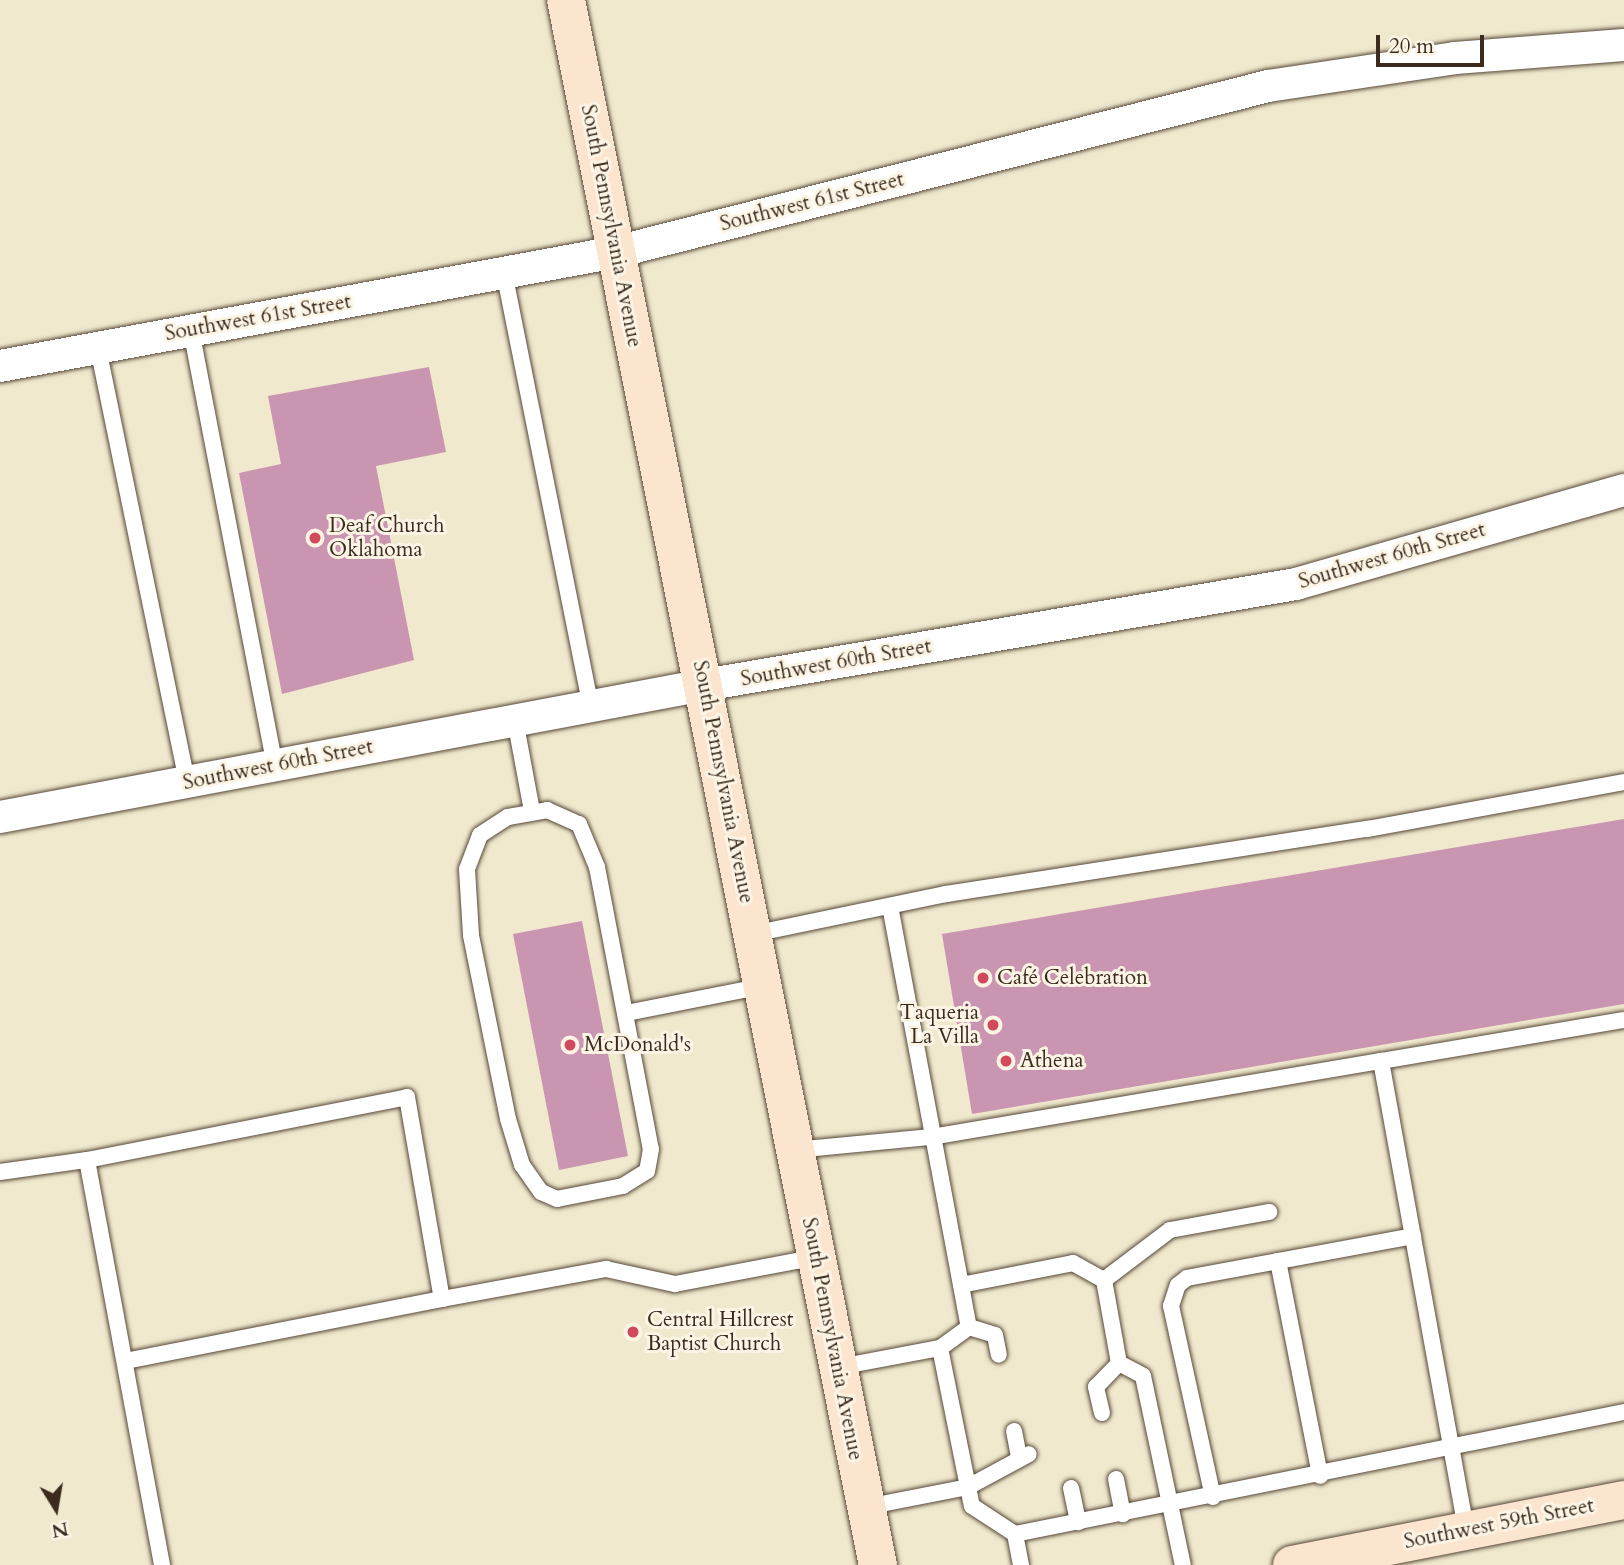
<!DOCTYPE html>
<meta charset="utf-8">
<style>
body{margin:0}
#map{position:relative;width:1624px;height:1565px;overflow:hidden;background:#f0e9cd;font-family:Cardo,serif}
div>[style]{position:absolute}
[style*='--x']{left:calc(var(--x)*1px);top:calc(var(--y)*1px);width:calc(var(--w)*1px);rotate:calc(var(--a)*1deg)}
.building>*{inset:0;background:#ca95b0}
.roads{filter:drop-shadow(0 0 2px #564738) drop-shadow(0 0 2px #564738)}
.service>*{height:16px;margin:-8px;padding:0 8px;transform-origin:8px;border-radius:8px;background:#fff}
.minor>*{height:32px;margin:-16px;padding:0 16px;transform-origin:16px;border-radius:16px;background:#fff}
.secondary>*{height:38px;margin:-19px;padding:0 19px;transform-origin:19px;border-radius:19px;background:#fce5cf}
.dots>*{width:19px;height:19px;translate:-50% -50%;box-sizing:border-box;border:4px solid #fcf5e5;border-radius:50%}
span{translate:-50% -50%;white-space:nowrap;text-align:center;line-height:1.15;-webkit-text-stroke:6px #fcf5e5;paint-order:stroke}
.street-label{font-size:21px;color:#3b2a1e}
.poi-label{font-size:21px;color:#3b2a1e}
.left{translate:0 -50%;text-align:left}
.right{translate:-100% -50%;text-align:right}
.north{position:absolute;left:21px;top:1474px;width:70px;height:70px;-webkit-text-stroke:5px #fcf5e5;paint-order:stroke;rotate:169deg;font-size:19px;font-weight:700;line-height:28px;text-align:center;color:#3b2a1e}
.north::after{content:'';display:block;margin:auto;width:24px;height:32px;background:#3b2a1e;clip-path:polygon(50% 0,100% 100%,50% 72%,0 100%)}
.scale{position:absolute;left:1376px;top:35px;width:108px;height:32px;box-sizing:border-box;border:4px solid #3b2a1e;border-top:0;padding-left:9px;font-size:21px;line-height:24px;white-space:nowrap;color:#3b2a1e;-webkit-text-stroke:5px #fcf5e5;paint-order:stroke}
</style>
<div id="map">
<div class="building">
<div style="clip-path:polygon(429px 367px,446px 452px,376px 466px,414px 660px,282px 694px,239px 473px,281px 464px,268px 396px)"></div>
<div style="clip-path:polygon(1624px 819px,1624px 1004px,972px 1114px,942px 934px)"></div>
<div style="clip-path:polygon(582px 921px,628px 1156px,559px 1170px,513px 934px)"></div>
</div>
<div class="roads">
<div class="service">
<div style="--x:504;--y:272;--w:443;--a:78.7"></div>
<div style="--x:191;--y:330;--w:443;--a:79.1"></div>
<div style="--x:98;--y:348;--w:442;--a:78.4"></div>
<div style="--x:515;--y:720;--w:93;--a:79.4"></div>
<div style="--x:547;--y:810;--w:35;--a:24"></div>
<div style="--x:579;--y:824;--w:47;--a:67.3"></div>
<div style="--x:597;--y:867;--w:287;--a:79.2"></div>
<div style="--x:651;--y:1149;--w:22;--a:100"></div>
<div style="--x:647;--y:1171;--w:28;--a:148"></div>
<div style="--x:623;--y:1186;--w:67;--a:168.9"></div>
<div style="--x:557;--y:1199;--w:17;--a:-156"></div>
<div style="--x:541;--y:1192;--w:33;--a:-125"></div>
<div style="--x:522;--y:1165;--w:48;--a:-106.9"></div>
<div style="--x:508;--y:1119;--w:188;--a:-101.4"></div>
<div style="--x:471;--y:935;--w:66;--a:-93.5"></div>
<div style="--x:467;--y:869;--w:36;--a:-69"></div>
<div style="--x:480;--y:835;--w:33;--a:-33"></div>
<div style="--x:508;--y:817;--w:40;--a:-10"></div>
<div style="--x:890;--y:906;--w:428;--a:79.4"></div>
<div style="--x:969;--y:1327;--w:36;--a:144"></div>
<div style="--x:940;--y:1348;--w:161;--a:78.6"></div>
<div style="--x:972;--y:1506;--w:51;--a:33.1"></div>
<div style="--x:1015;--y:1534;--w:621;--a:-11.33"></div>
<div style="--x:753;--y:934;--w:197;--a:-11.7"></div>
<div style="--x:946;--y:894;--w:427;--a:-8.8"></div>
<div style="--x:1368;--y:829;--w:260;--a:-10.4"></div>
<div style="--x:626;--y:1013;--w:140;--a:-11.1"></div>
<div style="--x:1381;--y:1061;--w:246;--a:-9.6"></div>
<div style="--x:795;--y:1150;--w:137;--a:-5.5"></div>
<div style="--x:931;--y:1137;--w:456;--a:-9.6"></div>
<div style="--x:1381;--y:1061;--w:477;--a:79.7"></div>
<div style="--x:87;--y:1160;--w:326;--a:-11.1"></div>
<div style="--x:407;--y:1097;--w:205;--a:80.2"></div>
<div style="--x:442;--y:1299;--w:323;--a:168.9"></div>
<div style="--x:0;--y:1172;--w:88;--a:-7.9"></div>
<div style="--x:87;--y:1160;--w:412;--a:79.5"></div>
<div style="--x:1278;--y:1261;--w:219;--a:78.9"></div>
<div style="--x:1104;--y:1280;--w:83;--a:-37.1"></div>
<div style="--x:1170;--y:1230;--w:101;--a:-10.3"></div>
<div style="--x:961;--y:1285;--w:114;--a:-11.1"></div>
<div style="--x:1073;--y:1263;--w:35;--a:29"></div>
<div style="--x:1104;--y:1280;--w:84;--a:79.8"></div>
<div style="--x:1119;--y:1363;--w:27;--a:28"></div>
<div style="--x:1143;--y:1376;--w:193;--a:78.1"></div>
<div style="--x:442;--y:1299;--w:167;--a:-10.4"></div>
<div style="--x:606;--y:1269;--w:71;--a:12.3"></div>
<div style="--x:675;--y:1284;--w:144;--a:-10.8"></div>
<div style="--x:969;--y:1327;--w:27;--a:17"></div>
<div style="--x:995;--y:1335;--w:20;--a:79"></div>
<div style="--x:839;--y:1367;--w:103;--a:-10.7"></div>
<div style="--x:1102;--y:1413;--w:27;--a:-103"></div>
<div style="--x:1096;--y:1387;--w:33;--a:-46"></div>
<div style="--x:1014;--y:1431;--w:26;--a:79"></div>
<div style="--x:1116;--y:1479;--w:36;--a:79"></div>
<div style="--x:1071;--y:1488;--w:35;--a:78"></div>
<div style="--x:1213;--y:1497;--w:196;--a:-102.4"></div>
<div style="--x:1171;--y:1306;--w:22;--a:-72"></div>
<div style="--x:1178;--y:1285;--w:11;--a:-38"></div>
<div style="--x:1187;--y:1278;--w:230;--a:-10.5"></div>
<div style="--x:866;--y:1507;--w:104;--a:-11.1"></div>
<div style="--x:968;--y:1487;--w:69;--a:-28.4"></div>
<div style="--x:1015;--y:1534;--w:32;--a:79"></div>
</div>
<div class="minor">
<div style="--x:0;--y:366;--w:626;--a:-10.48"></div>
<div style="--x:616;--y:252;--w:673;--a:-14.28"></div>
<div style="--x:1268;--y:86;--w:189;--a:-8.5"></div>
<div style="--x:1455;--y:58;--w:169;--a:-4.4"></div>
<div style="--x:0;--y:817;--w:716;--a:-10.62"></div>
<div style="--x:704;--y:685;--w:601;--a:-9.68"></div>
<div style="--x:1296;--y:584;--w:341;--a:-16"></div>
</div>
<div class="secondary">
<div style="--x:566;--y:0;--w:1596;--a:78.73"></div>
<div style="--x:1292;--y:1565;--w:338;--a:-11.1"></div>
</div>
</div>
<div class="dots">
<div style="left:315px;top:538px;background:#d1495b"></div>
<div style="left:983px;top:978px;background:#d1495b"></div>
<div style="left:993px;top:1025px;background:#d1495b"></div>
<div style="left:570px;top:1045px;background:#d1495b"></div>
<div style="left:1006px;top:1061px;background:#d1495b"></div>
<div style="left:633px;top:1332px;background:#d1495b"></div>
</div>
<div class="street-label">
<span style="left:812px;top:202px;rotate:-14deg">Southwest 61st Street</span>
<span style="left:611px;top:226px;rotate:79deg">South Pennsylvania Avenue</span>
<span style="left:258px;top:318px;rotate:-10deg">Southwest 61st Street</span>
<span style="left:1392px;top:556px;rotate:-16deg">Southwest 60th Street</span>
<span style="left:836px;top:663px;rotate:-10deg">Southwest 60th Street</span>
<span style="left:278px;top:765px;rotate:-11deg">Southwest 60th Street</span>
<span style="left:723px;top:782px;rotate:79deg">South Pennsylvania Avenue</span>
<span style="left:832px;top:1339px;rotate:79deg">South Pennsylvania Avenue</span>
<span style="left:1499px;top:1524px;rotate:-11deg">Southwest 59th Street</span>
</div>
<div class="poi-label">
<span class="left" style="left:329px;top:538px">Deaf Church<br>Oklahoma</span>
<span class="left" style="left:997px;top:978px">Café Celebration</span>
<span class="right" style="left:979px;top:1025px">Taqueria<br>La Villa</span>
<span class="left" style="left:584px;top:1045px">McDonald's</span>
<span class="left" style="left:1020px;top:1061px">Athena</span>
<span class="left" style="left:647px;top:1332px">Central Hillcrest<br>Baptist Church</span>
</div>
<div class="north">N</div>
<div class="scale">20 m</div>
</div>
